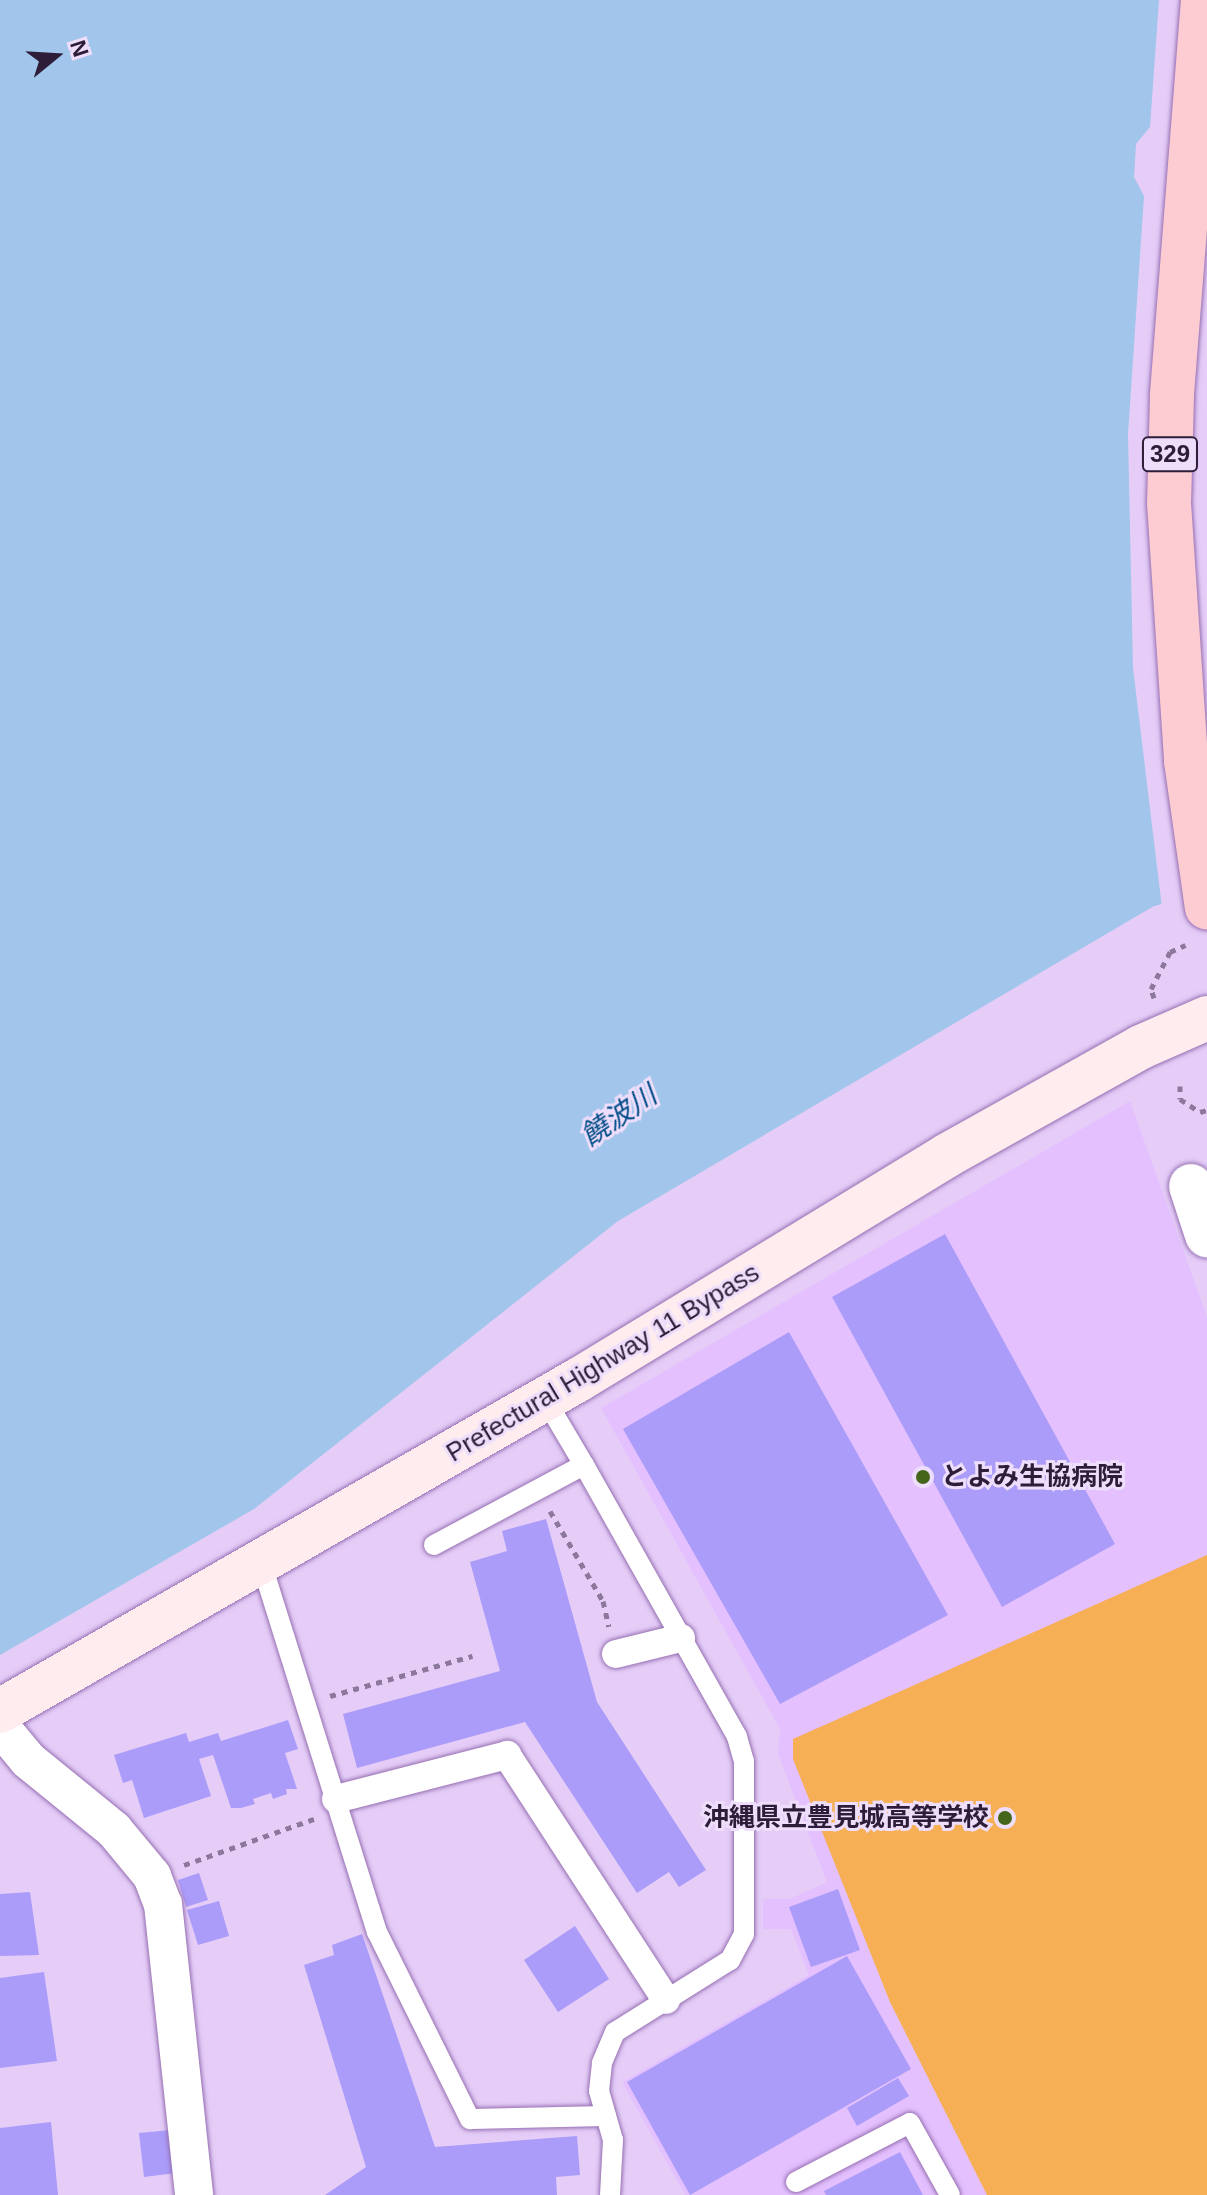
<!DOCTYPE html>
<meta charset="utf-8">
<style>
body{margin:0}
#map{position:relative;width:1207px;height:2195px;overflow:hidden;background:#e5cdf8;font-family:Helvetica,"Noto Sans JP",sans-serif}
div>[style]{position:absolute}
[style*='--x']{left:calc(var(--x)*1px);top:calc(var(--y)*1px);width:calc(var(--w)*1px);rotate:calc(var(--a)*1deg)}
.built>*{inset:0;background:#e4c0ff}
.green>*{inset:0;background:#f6af55}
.water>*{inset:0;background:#a1c5eb}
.pier>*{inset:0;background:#e5cdf8}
.building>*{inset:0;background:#ab9cf9}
.path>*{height:5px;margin-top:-2.5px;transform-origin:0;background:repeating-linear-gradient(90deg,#8c789b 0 6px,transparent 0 12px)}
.roads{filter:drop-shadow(0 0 2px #966fb2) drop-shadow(0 0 2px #966fb2)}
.service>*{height:20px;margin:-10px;padding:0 10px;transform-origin:10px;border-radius:10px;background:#fff}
.pedestrian>*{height:28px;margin:-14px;padding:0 14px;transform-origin:14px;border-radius:14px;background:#fff}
.minor>*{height:38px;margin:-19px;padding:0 19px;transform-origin:19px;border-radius:19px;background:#fff}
.tertiary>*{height:44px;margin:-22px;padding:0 22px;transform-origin:22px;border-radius:22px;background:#fff}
.secondary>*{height:44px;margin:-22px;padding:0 22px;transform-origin:22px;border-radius:22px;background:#feecee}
.trunk>*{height:44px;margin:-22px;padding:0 22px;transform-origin:22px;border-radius:22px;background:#fcccd2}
.dots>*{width:22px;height:22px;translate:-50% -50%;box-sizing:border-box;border:4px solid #eedefb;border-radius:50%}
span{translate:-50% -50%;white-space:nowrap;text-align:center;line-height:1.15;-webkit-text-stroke:6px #eedefb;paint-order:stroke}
.shield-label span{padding:2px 6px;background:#eedefb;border:2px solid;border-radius:6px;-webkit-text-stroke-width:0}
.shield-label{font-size:24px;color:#2d1d38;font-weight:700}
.street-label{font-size:26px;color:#2d1d38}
.poi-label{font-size:26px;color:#2d1d38;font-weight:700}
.left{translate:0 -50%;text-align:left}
.right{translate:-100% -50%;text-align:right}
.water-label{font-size:28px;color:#004c87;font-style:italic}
.north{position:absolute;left:16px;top:16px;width:80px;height:80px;-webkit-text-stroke:6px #eedefb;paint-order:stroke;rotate:72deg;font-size:22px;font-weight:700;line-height:32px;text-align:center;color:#2d1d38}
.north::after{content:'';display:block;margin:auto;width:28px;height:36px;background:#2d1d38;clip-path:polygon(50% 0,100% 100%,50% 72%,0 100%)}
</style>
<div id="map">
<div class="built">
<div style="clip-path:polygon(1130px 1101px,1207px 1317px,1207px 2195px,685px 2195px,622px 2082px,809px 1975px,791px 1929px,763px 1929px,763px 1899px,790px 1899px,827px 1882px,778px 1754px,780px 1729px,601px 1408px)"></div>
</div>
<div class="green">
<div style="clip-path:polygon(1207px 1555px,1207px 2195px,987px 2195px,890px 2002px,793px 1759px,793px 1739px)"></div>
</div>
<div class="water">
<div style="clip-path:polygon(0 0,1207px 0,1207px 893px,1154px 906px,618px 1221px,254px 1509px,0 1655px)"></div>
</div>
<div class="pier">
<div style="clip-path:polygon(1159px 0,1207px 0,1207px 897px,1162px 908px,1133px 668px,1128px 434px,1144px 196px,1134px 177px,1136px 144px,1150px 127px)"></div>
</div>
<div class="building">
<div style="clip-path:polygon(945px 1234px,1115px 1544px,1002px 1607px,832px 1297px)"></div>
<div style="clip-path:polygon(789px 1332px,948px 1615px,780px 1704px,623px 1429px)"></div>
<div style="clip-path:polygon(546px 1519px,597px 1702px,706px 1870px,679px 1887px,669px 1872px,637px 1893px,525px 1722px,357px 1768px,343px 1714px,500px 1671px,470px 1562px,507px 1551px,502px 1531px)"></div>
<div style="clip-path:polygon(288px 1720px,298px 1749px,285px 1753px,297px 1789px,286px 1789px,287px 1794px,273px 1799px,271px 1793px,253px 1799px,255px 1804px,241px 1808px,231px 1808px,213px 1755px,199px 1759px,211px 1796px,144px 1818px,132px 1780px,123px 1783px,114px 1755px,186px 1733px,189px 1742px,218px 1733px,221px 1741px)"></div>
<div style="clip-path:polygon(199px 1873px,208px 1900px,186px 1907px,178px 1880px)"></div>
<div style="clip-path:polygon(838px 1889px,860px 1950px,811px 1967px,789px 1907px)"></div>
<div style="clip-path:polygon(30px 1892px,39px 1955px,0 1956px,0 1894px)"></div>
<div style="clip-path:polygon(219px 1901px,229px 1936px,198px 1945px,187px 1910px)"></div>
<div style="clip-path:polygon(575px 1926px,609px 1979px,558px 2012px,524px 1960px)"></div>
<div style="clip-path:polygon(362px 1934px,435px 2147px,577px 2136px,580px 2175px,556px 2177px,557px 2195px,325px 2195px,366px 2167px,304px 1965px,334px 1955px,332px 1945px)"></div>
<div style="clip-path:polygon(847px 1956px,911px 2069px,690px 2195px,627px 2082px)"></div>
<div style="clip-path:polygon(44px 1972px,57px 2061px,0 2068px,0 1978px)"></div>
<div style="clip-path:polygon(898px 2078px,909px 2096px,857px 2126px,847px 2108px)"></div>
<div style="clip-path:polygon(51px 2122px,58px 2195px,0 2195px,0 2128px)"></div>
<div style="clip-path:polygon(171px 2130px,176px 2173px,144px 2177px,139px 2133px)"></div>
<div style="clip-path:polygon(900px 2152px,923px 2195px,826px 2195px,824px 2191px)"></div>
</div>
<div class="path">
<div style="--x:1154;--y:998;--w:9;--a:-108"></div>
<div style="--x:1151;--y:989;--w:42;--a:-62.8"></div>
<div style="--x:1170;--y:952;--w:17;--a:-24"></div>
<div style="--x:1180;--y:1086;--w:13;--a:90"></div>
<div style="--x:1180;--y:1099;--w:24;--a:33"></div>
<div style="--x:1200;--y:1112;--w:7;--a:-16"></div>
<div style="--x:550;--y:1511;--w:104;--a:59.5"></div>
<div style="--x:603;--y:1601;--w:26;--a:77"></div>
<div style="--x:330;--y:1696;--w:148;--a:-15.7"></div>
<div style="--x:184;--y:1865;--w:138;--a:-19.5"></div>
</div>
<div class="roads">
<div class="service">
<div style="--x:545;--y:1399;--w:77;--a:59.4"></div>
<div style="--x:434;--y:1545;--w:170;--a:-28.1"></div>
<div style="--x:584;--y:1465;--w:312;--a:60.6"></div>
<div style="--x:737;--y:1737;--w:25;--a:74"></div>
<div style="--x:744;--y:1761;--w:173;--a:90"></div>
<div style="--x:744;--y:1934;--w:30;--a:118"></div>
<div style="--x:730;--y:1960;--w:136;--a:147.9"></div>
<div style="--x:615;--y:2032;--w:34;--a:113"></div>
<div style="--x:602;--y:2063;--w:28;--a:96"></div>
<div style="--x:599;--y:2091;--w:51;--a:74.1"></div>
<div style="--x:613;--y:2140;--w:55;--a:93.1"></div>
<div style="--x:261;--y:1562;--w:388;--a:72.6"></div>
<div style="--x:377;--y:1932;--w:209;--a:63.6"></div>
<div style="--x:470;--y:2119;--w:136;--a:-1.3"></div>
<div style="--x:796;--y:2182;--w:128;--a:-27.4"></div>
<div style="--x:910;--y:2123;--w:82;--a:60.9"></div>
</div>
<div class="pedestrian">
<div style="--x:616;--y:1654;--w:67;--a:-13.8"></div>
<div style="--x:336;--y:1799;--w:177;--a:-14.4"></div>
<div style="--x:507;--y:1755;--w:292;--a:57"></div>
</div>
<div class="minor">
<div style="--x:0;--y:1726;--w:44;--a:50.5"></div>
<div style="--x:28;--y:1760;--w:111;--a:39.1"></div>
<div style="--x:114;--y:1830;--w:60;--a:50.4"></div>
<div style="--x:152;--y:1876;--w:30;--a:69"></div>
<div style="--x:163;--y:1904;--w:293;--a:83.9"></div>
</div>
<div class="tertiary">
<div style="--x:1191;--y:1186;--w:52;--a:71.9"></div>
</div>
<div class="secondary">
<div style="--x:0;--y:1711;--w:666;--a:-29.8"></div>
<div style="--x:578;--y:1380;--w:431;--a:-31.3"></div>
<div style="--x:946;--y:1156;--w:223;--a:-29.2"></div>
<div style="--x:1141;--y:1047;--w:72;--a:-23.7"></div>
</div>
<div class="trunk">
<div style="--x:1203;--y:0;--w:398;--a:94.5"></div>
<div style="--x:1172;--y:397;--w:106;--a:91.6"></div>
<div style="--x:1169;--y:503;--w:259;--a:86.2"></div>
<div style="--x:1186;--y:761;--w:148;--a:81.9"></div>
</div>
</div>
<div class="dots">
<div style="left:923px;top:1477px;background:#45651b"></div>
<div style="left:1005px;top:1818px;background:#45651b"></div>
</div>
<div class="shield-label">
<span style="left:1170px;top:454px">329</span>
</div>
<div class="street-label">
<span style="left:603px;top:1363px;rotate:-31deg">Prefectural Highway 11 Bypass</span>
</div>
<div class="poi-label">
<span class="left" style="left:941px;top:1477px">とよみ生協病院</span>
<span class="right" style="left:989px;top:1818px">沖縄県立豊見城高等学校</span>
</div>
<div class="water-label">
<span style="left:619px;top:1116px;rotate:-34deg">饒波川</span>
</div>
<div class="north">N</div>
</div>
